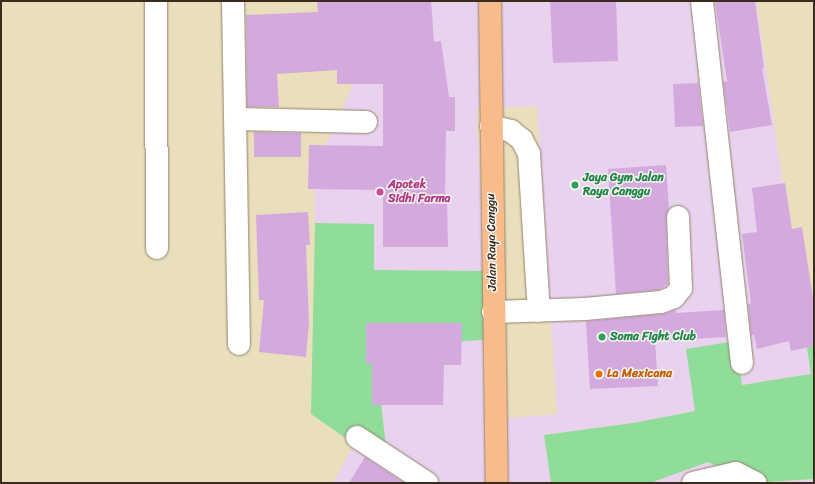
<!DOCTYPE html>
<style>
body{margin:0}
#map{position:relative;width:815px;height:484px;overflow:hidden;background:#eadfbc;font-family:Sriracha,sans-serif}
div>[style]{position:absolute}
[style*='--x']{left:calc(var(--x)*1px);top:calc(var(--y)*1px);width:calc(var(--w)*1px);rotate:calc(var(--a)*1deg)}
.built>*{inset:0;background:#e8d2ee}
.green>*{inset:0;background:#90dc99}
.building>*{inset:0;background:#d4a9de}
.roads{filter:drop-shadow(0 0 1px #92846d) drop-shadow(0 0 1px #92846d)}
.minor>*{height:22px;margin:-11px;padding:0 11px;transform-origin:11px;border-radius:11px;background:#fff}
.major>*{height:22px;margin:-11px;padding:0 11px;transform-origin:11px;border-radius:11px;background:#fabb8b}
.dots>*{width:11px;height:11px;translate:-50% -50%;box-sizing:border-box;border:2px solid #f6f6f2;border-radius:50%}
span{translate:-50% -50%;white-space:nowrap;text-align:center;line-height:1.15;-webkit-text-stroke:3px #f6f6f2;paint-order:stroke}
.leisure-label{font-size:12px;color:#27864d;font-weight:700}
.left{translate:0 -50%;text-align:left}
.hotel-label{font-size:12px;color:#b23c85;font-weight:700}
.street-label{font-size:12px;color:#3b2a1e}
.food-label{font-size:12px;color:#c56008;font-weight:700}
.frame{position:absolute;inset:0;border:2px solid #3b2a1e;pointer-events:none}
</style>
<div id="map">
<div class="built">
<div style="clip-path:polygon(360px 1px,756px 1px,811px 374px,742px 385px,687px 348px,696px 411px,633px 423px,544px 435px,551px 483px,333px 483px,354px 444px,386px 447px,375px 348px,493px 339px,495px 419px,557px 414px,537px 106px,477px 109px,484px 271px,374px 270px,374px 224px,315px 223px,314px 171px,355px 80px)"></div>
<div style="clip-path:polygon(708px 462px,749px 483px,650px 483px)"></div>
<div style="clip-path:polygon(810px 479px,814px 479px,814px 483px,769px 483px)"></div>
</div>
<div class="green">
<div style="clip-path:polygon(315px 223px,374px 224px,374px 270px,484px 271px,493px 339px,375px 348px,386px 447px,354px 444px,311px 414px)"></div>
<div style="clip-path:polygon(814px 320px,814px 479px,749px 483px,708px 462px,650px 483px,551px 483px,544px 435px,633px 423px,695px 411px,686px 349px,736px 341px,742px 385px,811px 374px,803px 321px)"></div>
</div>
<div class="building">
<div style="clip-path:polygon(317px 1px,431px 1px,434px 42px,441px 41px,449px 97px,455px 97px,455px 131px,446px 131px,445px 199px,447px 199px,448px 247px,383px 247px,383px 190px,308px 189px,309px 145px,383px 146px,383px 84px,337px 84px,337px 70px,277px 74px,279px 107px,247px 107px,246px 15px,318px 12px)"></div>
<div style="clip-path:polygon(550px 1px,616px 1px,618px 61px,553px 63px)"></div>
<div style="clip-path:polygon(715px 1px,755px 1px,764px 68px,762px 68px,772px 125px,730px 132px,723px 82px,727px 81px)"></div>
<div style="clip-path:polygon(698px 83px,703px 126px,675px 127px,673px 84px)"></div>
<div style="clip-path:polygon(254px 132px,301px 133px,301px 157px,254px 157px)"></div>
<div style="clip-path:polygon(666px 165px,669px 209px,666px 218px,668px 284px,658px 290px,616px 294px,608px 169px)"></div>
<div style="clip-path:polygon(785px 183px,792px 229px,802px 227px,814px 304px,814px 346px,791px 351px,789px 341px,757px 349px,754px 335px,751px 335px,748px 304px,751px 303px,742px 234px,757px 232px,752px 188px)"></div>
<div style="clip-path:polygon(308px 212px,310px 245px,306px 245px,309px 323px,306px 357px,259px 352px,264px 300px,259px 300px,256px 215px)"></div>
<div style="clip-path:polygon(676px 310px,676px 313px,724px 310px,726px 337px,655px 341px,658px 386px,590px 389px,586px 321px,662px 314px)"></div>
<div style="clip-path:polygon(366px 323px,462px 323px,461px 365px,444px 365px,443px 405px,372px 405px,372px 364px,366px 364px)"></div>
<div style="clip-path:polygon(365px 457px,404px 483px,349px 483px)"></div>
</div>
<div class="roads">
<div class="minor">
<div style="--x:156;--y:1;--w:247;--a:89.8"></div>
<div style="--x:233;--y:1;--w:343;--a:89"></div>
<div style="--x:702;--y:1;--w:364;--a:83.7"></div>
<div style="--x:236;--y:119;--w:130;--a:1.3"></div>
<div style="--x:491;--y:126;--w:21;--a:14"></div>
<div style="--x:511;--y:131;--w:14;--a:39"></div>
<div style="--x:522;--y:140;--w:16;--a:63"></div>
<div style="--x:529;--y:154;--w:157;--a:86.4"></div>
<div style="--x:493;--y:312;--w:92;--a:-1.9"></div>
<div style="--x:585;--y:309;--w:76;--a:-5.3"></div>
<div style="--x:661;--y:302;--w:14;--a:-21"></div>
<div style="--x:674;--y:297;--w:11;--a:-52"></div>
<div style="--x:681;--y:288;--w:71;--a:-92.4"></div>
<div style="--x:357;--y:437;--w:84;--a:33.3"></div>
<div style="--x:693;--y:483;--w:44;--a:-13.1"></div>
<div style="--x:736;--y:473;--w:22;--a:27"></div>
</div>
<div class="major">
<div style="--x:490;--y:1;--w:482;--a:89.2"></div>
</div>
</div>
<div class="dots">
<div style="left:575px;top:185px;background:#2e9e5b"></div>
<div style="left:380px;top:192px;background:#d1479c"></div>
<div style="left:602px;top:337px;background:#2e9e5b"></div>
<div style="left:599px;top:374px;background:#e8710a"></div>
</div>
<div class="leisure-label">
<span class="left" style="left:583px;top:185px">Jaya Gym Jalan<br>Raya Canggu</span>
<span class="left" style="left:610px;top:337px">Soma Fight Club</span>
</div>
<div class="hotel-label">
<span class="left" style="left:388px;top:192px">Apotek<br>Sidhi Farma</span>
</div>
<div class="street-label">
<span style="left:492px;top:242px;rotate:-91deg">Jalan Raya Canggu</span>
</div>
<div class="food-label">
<span class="left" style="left:607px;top:374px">La Mexicana</span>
</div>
<div class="frame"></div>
</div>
